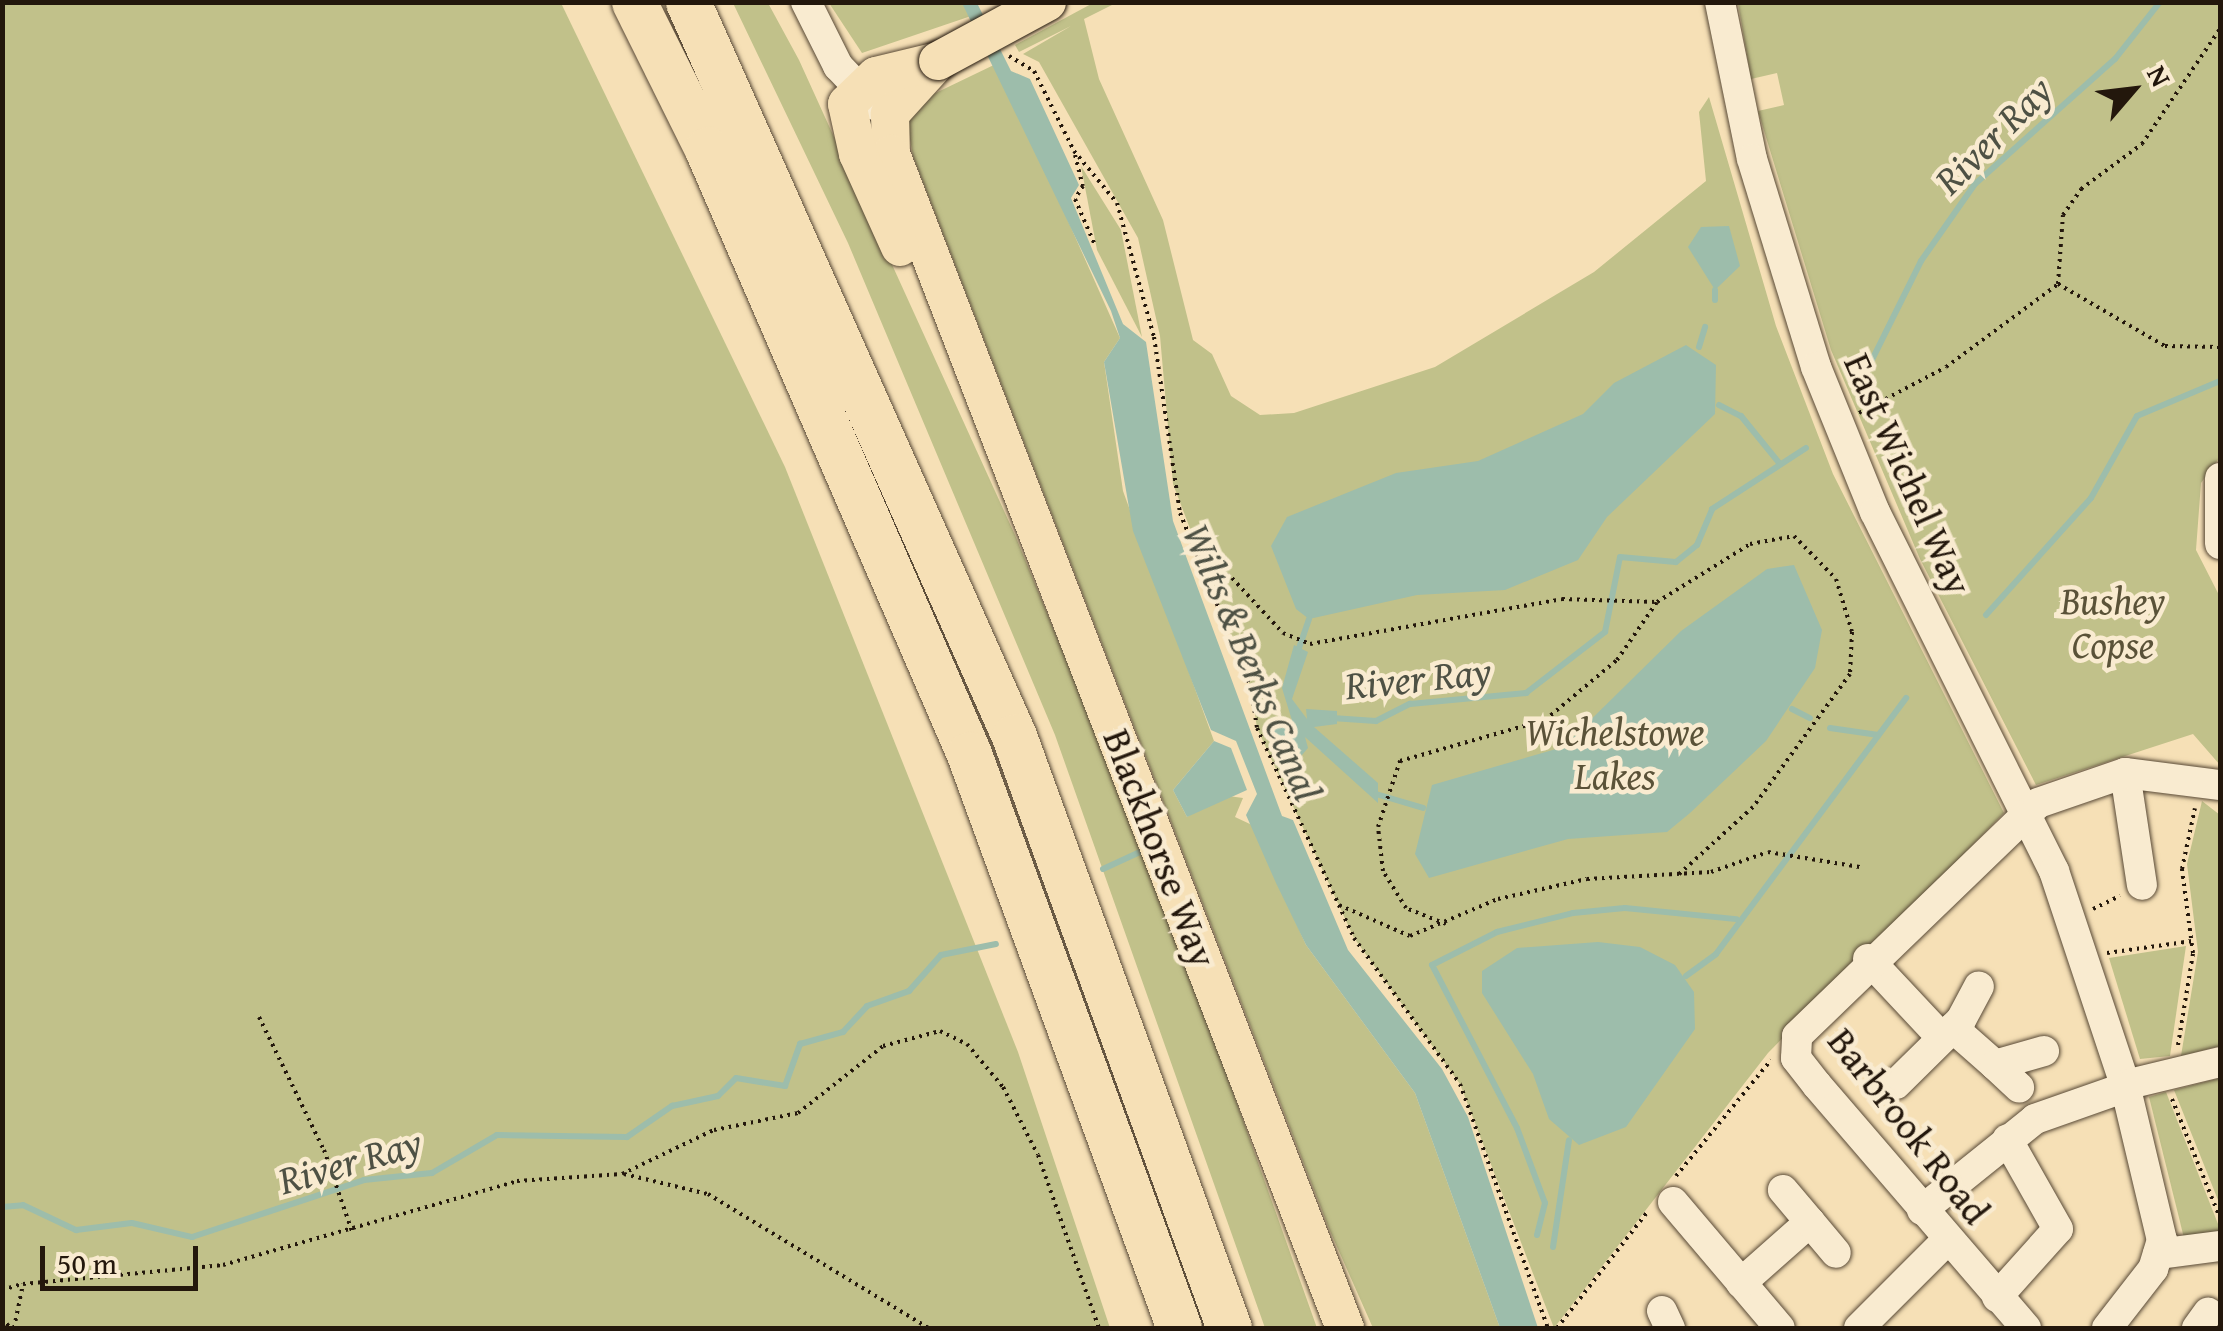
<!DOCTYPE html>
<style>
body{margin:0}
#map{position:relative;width:2223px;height:1331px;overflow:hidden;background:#f6e0b6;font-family:"Gentium Book Plus",serif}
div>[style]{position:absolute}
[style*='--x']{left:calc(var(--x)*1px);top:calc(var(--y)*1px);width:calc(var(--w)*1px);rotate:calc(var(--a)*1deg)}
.green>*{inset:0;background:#c1c18a}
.water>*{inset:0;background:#9dbdab}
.stream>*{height:6px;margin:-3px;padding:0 3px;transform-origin:3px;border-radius:3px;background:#9dbdab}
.path>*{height:4px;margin-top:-2px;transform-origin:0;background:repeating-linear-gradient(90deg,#23170c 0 2.5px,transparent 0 7.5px)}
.roads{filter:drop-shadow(0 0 2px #584936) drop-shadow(0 0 2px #584936)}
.minor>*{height:30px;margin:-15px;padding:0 15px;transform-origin:15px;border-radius:15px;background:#f9ebd0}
.major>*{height:38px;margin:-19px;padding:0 19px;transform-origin:19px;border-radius:19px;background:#f6e0b6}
.highway>*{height:45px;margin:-22.5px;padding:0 22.5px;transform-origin:22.5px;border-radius:22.5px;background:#f6e0b6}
.bridges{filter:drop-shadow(0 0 2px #23170c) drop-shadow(0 0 2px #23170c)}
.major-bridge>*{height:38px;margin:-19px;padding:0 19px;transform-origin:19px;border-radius:19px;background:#f6e0b6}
span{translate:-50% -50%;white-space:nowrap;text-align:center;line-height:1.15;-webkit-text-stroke:9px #f9ebd0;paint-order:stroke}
.street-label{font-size:38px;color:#23170c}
.park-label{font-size:38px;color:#5a5238;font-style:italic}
.water-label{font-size:40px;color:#4e5144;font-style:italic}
.frame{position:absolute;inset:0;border:5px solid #23170c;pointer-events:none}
.north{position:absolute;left:2083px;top:40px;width:100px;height:100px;-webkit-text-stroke:8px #f9ebd0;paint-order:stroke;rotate:62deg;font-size:28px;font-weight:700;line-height:40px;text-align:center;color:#23170c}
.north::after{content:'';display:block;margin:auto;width:35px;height:45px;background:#23170c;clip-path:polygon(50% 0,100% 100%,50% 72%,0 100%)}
.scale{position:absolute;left:40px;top:1246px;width:158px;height:45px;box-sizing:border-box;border:5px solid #23170c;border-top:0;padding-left:12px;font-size:30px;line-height:35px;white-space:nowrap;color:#23170c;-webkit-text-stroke:8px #f9ebd0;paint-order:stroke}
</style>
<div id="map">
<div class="green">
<div style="clip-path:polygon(3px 2px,561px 3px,785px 467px,1018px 1052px,1110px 1328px,3px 1328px)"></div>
<div style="clip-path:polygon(733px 3px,768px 3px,799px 60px,1015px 535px,1162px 893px,1317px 1328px,1265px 1328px,1055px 735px,848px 243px)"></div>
<div style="clip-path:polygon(829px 3px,962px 3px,974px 15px,862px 53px)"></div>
<div style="clip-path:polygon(1093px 3px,1116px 3px,1084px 19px,1099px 79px,1163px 220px,1193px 340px,1212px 354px,1231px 396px,1260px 415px,1294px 413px,1435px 367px,1594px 272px,1706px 181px,1699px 112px,1709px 97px,1776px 326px,1833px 474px,2004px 813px,1768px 1053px,1554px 1328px,1460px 1084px,1354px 938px,1257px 728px,1251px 688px,1173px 484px,1160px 336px,1138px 238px,1039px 62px,1023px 54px,1071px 26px,1019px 52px,1015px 45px)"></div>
<div style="clip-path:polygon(1738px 3px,2220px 3px,2220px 457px,2201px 483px,2196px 550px,2220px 597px,2220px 765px,2193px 734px,2036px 785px,1920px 559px,1831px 350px,1758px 111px,1784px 105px,1777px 73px,1751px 79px)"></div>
<div style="clip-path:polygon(998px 63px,1120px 338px,1104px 362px,1123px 491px,1214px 741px,1173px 790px,1187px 817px,1221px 795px,1243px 798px,1235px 817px,1252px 825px,1306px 945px,1415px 1093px,1500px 1328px,1373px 1328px,1330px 1231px,913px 156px,907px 122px,921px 100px)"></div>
<div style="clip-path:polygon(1081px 166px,1121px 230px,1142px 337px,1097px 250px)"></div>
<div style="clip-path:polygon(2202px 801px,2220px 815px,2220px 1046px,2181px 1056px,2198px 952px,2187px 864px)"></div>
<div style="clip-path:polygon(2186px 946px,2170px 1056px,2140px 1059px,2109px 958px)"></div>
<div style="clip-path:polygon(2220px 1078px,2220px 1205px,2174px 1090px)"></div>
<div style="clip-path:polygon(2166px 1092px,2220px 1229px,2220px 1236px,2185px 1242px,2149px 1097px)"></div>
</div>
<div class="water">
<div style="clip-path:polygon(962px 3px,977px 3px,1011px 71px,1030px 79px,1079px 185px,1071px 198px,1123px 324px,1146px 342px,1173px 521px,1282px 816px,1293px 820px,1348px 950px,1442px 1069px,1468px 1117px,1538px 1328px,1500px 1328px,1415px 1093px,1306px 945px,1276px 883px,1246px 815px,1257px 794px,1236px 741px,1211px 730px,1133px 531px,1104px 362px,1120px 338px,1111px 311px)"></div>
<div style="clip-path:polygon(1729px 226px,1740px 266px,1715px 290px,1688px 247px,1701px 227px)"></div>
<div style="clip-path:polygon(1686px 345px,1716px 365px,1715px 414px,1607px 517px,1578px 560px,1505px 590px,1417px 595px,1309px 619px,1296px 609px,1271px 546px,1287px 517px,1396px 473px,1478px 461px,1583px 414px,1614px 383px)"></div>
<div style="clip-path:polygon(1794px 565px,1822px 630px,1815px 668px,1766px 741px,1690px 813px,1667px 832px,1568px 839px,1429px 878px,1415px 854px,1432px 785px,1563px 747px,1681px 631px,1767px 569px)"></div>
<div style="clip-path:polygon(1294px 645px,1308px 652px,1292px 699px,1307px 719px,1306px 709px,1337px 711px,1337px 724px,1314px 727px,1378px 783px,1378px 803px,1305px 737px,1308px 748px,1283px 777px,1267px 735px,1271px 727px,1294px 727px,1282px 688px)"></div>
<div style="clip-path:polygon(1214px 741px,1231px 748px,1247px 790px,1187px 817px,1173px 790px)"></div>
<div style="clip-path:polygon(1598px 942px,1640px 947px,1675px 965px,1694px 992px,1695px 1029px,1626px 1127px,1579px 1145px,1549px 1119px,1533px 1074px,1482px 993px,1482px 971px,1517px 948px)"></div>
</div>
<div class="stream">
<div style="--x:1715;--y:300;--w:10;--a:-90"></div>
<div style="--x:1699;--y:347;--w:21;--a:-73"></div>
<div style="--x:1862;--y:380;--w:133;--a:-63.6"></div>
<div style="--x:1921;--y:261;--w:94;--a:-55"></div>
<div style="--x:1975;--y:184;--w:188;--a:-41.8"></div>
<div style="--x:2115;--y:59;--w:73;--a:-51.7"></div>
<div style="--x:1719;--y:405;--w:25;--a:27"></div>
<div style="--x:1741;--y:416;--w:62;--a:50.9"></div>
<div style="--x:1986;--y:615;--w:157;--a:-48.1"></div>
<div style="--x:2091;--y:498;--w:94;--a:-60.7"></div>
<div style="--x:2137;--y:416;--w:90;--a:-22.9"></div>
<div style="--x:1298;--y:651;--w:34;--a:-71"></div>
<div style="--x:1792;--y:709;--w:20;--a:27"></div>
<div style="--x:1332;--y:718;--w:44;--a:3.9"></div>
<div style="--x:1376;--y:721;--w:38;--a:-27"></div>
<div style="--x:1410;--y:704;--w:117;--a:-5.4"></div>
<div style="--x:1526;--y:693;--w:100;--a:-37.7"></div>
<div style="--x:1605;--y:632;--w:76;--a:-78.7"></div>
<div style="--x:1620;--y:557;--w:56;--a:5.1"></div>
<div style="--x:1676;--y:562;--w:27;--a:-39"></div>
<div style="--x:1697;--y:545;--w:39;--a:-67"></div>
<div style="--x:1712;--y:509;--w:112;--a:-33"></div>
<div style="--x:1830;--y:728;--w:49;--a:8.3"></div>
<div style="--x:1376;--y:794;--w:49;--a:16.6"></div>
<div style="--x:1103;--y:869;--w:43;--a:-24.8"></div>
<div style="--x:1686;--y:976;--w:37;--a:-36"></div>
<div style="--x:1716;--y:954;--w:319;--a:-53.4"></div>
<div style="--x:2;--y:1207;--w:21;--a:-5"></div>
<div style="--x:23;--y:1205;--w:59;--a:25.3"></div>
<div style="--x:76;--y:1230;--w:56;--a:-7.1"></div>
<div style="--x:132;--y:1223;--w:62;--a:13.1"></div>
<div style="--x:192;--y:1237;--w:181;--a:-18.3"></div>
<div style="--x:364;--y:1180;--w:68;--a:-5.9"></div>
<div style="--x:432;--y:1173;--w:75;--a:-30.3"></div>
<div style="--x:497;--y:1135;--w:130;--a:0.9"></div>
<div style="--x:627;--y:1137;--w:55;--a:-34.6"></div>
<div style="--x:672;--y:1106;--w:47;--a:-12.3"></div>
<div style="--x:718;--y:1096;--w:25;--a:-45"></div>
<div style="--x:736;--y:1078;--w:50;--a:9.3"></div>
<div style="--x:785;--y:1086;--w:45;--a:-70.3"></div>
<div style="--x:800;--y:1044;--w:45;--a:-15.6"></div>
<div style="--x:843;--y:1032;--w:35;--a:-47"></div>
<div style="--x:867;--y:1006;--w:45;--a:-19.7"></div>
<div style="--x:909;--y:991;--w:48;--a:-48.4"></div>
<div style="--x:941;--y:955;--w:56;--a:-11.3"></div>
<div style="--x:1537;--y:1235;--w:33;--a:-76"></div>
<div style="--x:1545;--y:1203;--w:80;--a:-110.5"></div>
<div style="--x:1517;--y:1128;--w:184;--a:-117.5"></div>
<div style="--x:1432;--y:965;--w:73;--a:-26.9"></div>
<div style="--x:1497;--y:932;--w:78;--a:-14"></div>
<div style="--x:1573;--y:913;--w:52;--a:-5.5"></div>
<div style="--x:1625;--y:908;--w:112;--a:5.7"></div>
<div style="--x:1553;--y:1247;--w:108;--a:-81.5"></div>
</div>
<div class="path">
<div style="--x:1009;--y:56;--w:29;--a:31"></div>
<div style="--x:1034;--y:71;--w:89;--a:63.4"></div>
<div style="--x:1074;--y:151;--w:67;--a:50.4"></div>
<div style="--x:1117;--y:203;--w:139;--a:74.6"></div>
<div style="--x:1154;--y:337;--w:178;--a:81.6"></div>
<div style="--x:1180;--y:513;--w:189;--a:67.9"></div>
<div style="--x:1251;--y:688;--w:40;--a:81.5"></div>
<div style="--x:1257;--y:728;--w:231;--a:65.2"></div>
<div style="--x:1354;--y:938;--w:180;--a:54"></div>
<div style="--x:1460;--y:1084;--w:259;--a:70.2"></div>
<div style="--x:1075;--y:155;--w:32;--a:76"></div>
<div style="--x:1083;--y:186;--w:15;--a:122"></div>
<div style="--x:1075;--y:199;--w:48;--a:66.6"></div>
<div style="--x:2058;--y:284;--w:124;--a:30.1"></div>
<div style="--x:2165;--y:346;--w:55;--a:1"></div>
<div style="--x:1859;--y:413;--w:98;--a:-27.9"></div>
<div style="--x:1946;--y:367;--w:139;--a:-36.5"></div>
<div style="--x:2058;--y:284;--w:69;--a:-85.9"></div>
<div style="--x:2063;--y:215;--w:32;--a:-55"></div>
<div style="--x:2081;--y:189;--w:76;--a:-36.4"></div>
<div style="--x:2142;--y:144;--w:139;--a:-55.9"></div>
<div style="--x:1199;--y:561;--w:37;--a:27"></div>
<div style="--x:1232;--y:578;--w:75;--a:47.2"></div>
<div style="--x:1283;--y:633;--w:29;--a:22"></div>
<div style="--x:1310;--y:644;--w:256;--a:-10.1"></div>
<div style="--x:1562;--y:599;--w:95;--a:1.8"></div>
<div style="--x:1339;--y:905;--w:77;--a:23.6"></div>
<div style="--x:1410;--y:936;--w:95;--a:-22.8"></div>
<div style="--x:1498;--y:899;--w:91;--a:-12.7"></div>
<div style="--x:1587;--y:879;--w:124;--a:-3.2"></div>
<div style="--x:1711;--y:872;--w:60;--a:-19.3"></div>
<div style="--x:1768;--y:852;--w:93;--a:9.3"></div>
<div style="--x:2093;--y:909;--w:30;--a:-26"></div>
<div style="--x:1446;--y:924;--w:43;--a:-158.2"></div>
<div style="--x:1406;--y:908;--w:44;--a:-121.9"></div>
<div style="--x:1383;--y:871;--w:44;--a:-96.5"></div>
<div style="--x:1378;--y:827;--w:70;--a:-71.6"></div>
<div style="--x:1400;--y:761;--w:151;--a:-15.8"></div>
<div style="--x:1545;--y:720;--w:94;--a:-39.8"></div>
<div style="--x:1617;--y:660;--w:70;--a:-55.4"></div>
<div style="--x:1657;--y:602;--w:110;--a:-31.9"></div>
<div style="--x:1750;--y:544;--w:45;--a:-10.3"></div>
<div style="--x:1794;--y:536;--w:60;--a:45.7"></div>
<div style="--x:1836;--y:579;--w:55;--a:73.2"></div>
<div style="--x:1852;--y:632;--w:42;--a:92.7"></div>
<div style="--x:1850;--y:674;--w:165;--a:126.1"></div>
<div style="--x:1753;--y:807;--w:100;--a:137.8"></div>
<div style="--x:2107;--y:953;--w:86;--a:-8"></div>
<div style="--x:259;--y:1017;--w:148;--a:64"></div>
<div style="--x:324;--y:1150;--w:89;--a:71"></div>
<div style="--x:2178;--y:1045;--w:93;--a:-80.7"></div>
<div style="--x:2193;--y:953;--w:85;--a:-97.5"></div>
<div style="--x:2182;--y:869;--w:62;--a:-78"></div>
<div style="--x:2172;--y:1099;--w:128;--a:68"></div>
<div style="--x:624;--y:1174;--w:86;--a:13.4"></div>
<div style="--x:708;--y:1194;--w:258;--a:31.3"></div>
<div style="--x:1676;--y:1176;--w:150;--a:-50.7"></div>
<div style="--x:2;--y:1290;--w:21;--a:-17"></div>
<div style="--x:2;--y:1318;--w:13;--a:51"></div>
<div style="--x:14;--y:1328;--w:45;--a:-78.4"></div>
<div style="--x:23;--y:1284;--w:201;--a:-5.4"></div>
<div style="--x:223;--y:1265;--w:306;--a:-15.9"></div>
<div style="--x:517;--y:1181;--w:105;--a:-3.8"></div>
<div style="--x:622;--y:1174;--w:102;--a:-25.6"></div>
<div style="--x:714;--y:1130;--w:86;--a:-11.4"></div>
<div style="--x:798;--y:1113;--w:108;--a:-38.2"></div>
<div style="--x:883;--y:1046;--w:59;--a:-14.7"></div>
<div style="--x:940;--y:1031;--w:30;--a:26"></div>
<div style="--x:967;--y:1044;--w:56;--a:50.1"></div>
<div style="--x:1003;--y:1087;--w:76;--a:62.8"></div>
<div style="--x:1038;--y:1155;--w:183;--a:70.6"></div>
<div style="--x:1557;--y:1328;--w:148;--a:-52.1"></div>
</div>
<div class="roads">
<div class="minor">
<div style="--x:806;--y:2;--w:72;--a:63.4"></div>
<div style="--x:838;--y:66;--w:54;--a:46.5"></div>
<div style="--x:1720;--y:2;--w:160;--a:78.5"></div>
<div style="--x:1752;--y:159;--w:218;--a:72.9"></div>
<div style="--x:1816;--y:367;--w:157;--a:67.9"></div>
<div style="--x:1875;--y:512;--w:401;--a:63.5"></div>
<div style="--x:2054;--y:871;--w:225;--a:71.6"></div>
<div style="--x:2125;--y:1085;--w:159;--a:76.6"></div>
<div style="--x:2162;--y:1240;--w:30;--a:107"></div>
<div style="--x:2153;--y:1269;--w:75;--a:127.9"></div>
<div style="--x:2220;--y:478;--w:66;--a:90"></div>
<div style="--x:2125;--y:773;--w:113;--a:81.4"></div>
<div style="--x:1868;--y:959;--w:108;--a:46.9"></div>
<div style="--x:1953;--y:1028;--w:56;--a:41.4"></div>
<div style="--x:1995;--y:1065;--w:51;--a:-15.9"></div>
<div style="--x:1995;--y:1065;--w:33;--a:43"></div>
<div style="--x:1896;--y:1084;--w:91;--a:-44.6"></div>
<div style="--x:1961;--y:1020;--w:38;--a:-62"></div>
<div style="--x:2125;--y:1085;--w:98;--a:-13.6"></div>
<div style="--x:1673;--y:1202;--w:165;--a:49.7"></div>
<div style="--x:1922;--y:1210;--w:145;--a:-38.8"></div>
<div style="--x:2035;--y:1119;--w:96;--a:-19.4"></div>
<div style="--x:1810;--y:1222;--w:40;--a:50"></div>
<div style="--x:2158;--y:1254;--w:63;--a:-7.4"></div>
<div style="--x:1741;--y:1283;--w:92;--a:-41.5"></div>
<div style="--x:1810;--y:1222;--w:42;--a:-130.2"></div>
<div style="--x:1997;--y:1297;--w:91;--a:-48.1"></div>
<div style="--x:2058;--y:1229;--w:103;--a:-119.5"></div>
<div style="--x:1662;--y:1311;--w:19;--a:65"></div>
<div style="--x:1859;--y:1328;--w:123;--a:-45"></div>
<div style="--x:2026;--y:1328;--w:321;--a:-130.7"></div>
<div style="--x:1817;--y:1085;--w:34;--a:-128"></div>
<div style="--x:1796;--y:1058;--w:22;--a:-87"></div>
<div style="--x:1797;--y:1036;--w:335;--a:-44"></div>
<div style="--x:2038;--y:803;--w:92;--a:-19"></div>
<div style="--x:2125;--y:773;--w:96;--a:7.2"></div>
<div style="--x:2197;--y:1328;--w:19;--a:-54"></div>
</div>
<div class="major">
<div style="--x:938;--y:61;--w:72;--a:132.2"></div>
<div style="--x:890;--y:114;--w:40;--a:88.6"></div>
<div style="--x:891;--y:154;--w:1259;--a:68.86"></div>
<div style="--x:900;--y:247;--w:102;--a:-114.3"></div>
<div style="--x:858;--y:154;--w:51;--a:-102.4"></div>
<div style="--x:847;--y:104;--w:40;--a:-44"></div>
<div style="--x:876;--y:76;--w:64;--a:-13.6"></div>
</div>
<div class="highway">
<div style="--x:634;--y:2;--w:164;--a:63.6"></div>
<div style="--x:707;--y:149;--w:659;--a:66.58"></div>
<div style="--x:969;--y:754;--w:611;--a:69.9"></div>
<div style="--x:688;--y:2;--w:803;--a:66.05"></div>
<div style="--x:1014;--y:736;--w:630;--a:70.04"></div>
</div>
</div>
<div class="bridges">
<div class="major-bridge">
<div style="--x:938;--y:61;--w:124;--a:-28.4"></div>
</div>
</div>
<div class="street-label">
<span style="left:1908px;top:474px;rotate:66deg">East Wichel Way</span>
<span style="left:1160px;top:848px;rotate:69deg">Blackhorse Way</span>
<span style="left:1909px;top:1126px;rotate:52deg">Barbrook Road</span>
</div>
<div class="park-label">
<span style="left:2113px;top:623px">Bushey<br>Copse</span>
<span style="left:1615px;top:754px">Wichelstowe<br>Lakes</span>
</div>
<div class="water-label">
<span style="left:1993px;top:135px;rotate:-45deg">River Ray</span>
<span style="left:1253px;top:662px;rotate:67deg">Wilts &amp; Berks Canal</span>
<span style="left:1418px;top:678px;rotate:-6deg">River Ray</span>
<span style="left:350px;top:1161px;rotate:-16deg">River Ray</span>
</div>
<div class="frame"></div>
<div class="north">N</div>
<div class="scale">50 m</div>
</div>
